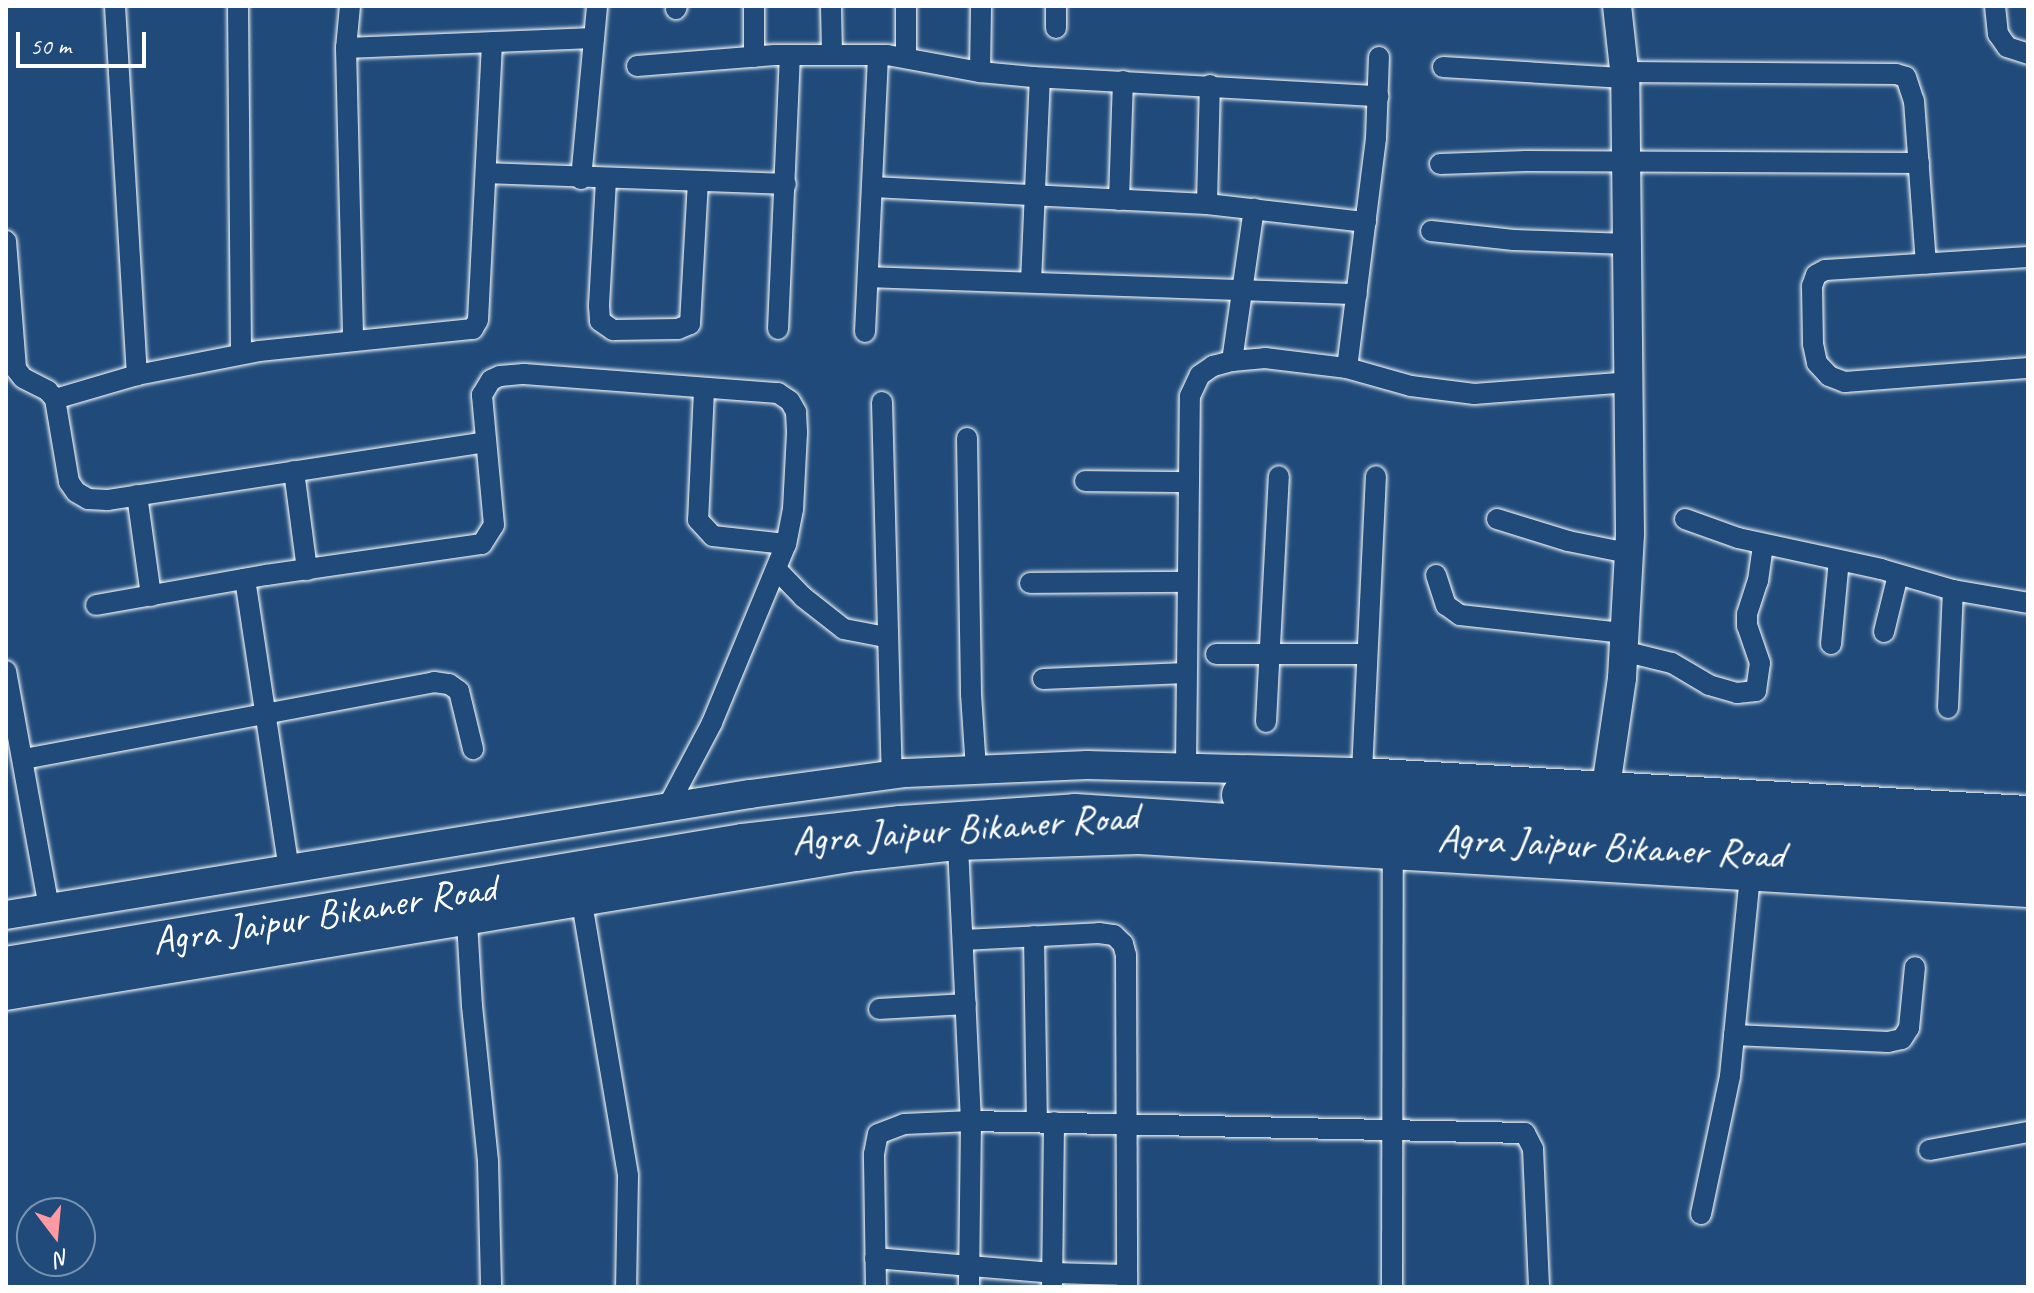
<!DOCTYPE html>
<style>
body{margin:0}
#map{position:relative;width:2034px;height:1293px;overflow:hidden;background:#1f4a7a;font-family:Caveat,sans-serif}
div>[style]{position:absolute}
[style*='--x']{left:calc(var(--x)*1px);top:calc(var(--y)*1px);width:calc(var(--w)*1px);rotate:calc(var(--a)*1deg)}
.roads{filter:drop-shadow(0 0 2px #fff) drop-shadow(0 0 2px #fff)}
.street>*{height:20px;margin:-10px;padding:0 10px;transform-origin:10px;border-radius:10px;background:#1f4a7a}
.secondary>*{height:28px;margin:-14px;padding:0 14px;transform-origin:14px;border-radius:14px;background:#1f4a7a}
.highway>*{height:38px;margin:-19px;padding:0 19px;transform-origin:19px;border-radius:19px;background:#1f4a7a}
span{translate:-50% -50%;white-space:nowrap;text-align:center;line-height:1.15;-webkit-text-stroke:8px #1f4a7a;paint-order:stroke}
.street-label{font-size:40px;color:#fff}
.frame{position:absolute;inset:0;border:8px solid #fff;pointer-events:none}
.north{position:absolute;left:16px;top:1197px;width:80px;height:80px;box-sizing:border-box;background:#1f4a7a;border:2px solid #7992af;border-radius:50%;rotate:164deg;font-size:22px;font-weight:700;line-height:32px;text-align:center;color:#fff}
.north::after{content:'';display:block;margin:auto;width:28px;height:36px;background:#ff9aa2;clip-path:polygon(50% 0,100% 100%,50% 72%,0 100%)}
.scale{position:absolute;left:16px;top:32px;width:130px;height:36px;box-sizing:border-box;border:4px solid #fff;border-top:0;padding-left:10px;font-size:24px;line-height:28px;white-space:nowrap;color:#fff;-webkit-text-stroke:6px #1f4a7a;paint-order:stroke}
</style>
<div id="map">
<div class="roads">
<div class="street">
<div style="--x:115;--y:6;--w:370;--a:86.6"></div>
<div style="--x:238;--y:6;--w:348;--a:89.5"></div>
<div style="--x:350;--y:6;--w:42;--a:95.4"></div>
<div style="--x:346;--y:48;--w:292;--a:88.6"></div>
<div style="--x:754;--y:6;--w:51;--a:90"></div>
<div style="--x:831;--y:6;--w:49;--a:88.8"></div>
<div style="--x:906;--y:6;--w:51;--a:90"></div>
<div style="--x:1056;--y:6;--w:22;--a:90"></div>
<div style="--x:1995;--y:6;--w:28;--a:84"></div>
<div style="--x:1998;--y:34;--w:16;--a:55"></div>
<div style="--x:2007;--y:47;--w:22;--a:18"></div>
<div style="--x:676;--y:9;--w:3;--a:-72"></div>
<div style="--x:346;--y:48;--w:248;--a:-2.3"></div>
<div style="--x:637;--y:66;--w:138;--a:-4.6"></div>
<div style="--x:775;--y:55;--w:112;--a:0"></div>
<div style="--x:887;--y:55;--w:95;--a:10.4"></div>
<div style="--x:980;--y:72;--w:53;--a:5.4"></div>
<div style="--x:1033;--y:77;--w:346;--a:3.2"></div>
<div style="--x:1443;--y:67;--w:182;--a:3.5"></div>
<div style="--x:980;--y:72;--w:66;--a:-89.1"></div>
<div style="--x:1625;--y:72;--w:271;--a:0.4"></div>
<div style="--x:1896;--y:74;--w:10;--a:17"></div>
<div style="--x:1906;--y:77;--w:25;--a:72"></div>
<div style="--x:1914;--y:101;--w:163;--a:85.8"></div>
<div style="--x:1440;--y:164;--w:86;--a:-2"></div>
<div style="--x:1526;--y:161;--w:393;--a:0.3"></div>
<div style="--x:487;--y:173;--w:299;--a:2.1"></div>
<div style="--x:581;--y:179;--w:174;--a:-84.7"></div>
<div style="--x:606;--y:180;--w:126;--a:93.2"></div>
<div style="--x:599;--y:306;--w:15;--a:86"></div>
<div style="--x:600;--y:321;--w:16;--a:35"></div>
<div style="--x:613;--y:330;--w:65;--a:-0.9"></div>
<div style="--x:678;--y:329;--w:13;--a:-23"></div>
<div style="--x:690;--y:324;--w:142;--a:-86.8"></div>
<div style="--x:873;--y:187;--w:334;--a:2.9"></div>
<div style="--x:1207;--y:204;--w:160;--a:6.5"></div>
<div style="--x:1119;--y:200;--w:119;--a:-88.1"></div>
<div style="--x:1207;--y:204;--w:119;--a:-88.6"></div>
<div style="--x:1431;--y:231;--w:83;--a:6.2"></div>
<div style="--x:1514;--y:240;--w:114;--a:2"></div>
<div style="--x:6;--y:241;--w:128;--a:85.5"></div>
<div style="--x:16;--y:369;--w:11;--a:52"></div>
<div style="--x:23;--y:378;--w:28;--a:27"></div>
<div style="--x:48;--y:391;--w:11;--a:49"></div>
<div style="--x:55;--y:399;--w:84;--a:80.4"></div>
<div style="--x:69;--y:482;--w:12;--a:55"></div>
<div style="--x:76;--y:492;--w:14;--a:30"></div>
<div style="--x:88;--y:499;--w:19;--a:3"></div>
<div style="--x:107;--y:500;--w:383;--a:-8.7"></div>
<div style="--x:2028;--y:257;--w:203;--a:176.3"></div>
<div style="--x:1825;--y:270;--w:10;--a:151"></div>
<div style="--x:1816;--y:275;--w:12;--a:110"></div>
<div style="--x:1812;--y:286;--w:58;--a:89"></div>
<div style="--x:1813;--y:344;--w:19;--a:78"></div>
<div style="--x:1817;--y:363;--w:18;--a:47"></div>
<div style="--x:1829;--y:376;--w:17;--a:21"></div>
<div style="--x:1845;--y:382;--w:184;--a:-4.4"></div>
<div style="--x:868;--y:277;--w:489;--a:2"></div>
<div style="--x:1031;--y:282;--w:204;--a:-87.5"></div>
<div style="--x:778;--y:329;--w:274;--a:-87.5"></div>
<div style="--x:865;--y:332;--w:277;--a:-87.3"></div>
<div style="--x:1232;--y:361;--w:154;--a:-81.8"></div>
<div style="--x:1347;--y:368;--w:232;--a:-82.8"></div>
<div style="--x:1376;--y:138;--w:81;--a:-87.9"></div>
<div style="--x:704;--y:390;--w:130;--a:92.6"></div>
<div style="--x:698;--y:520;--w:22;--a:47"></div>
<div style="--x:713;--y:536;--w:73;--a:6.3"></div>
<div style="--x:55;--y:399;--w:85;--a:-16.3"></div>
<div style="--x:137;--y:375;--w:124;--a:-11.1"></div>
<div style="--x:259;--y:351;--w:215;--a:-5.9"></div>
<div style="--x:473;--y:329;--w:10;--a:-61"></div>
<div style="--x:478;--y:320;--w:278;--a:-87.1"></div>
<div style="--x:882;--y:402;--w:373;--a:88.5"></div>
<div style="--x:967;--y:438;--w:256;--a:89.1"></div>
<div style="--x:971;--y:694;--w:76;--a:86.2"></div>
<div style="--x:294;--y:471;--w:100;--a:82.5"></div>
<div style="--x:1085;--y:481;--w:103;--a:0.6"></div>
<div style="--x:137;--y:495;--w:102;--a:82.1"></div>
<div style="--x:1497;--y:519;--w:74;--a:17.2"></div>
<div style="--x:1568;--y:541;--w:61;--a:11.3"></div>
<div style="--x:1685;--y:519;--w:56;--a:19.7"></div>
<div style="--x:1738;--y:538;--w:146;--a:12.2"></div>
<div style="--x:1881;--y:569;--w:75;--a:16.3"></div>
<div style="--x:1953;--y:590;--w:76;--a:9.8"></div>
<div style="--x:777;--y:570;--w:37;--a:46"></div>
<div style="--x:803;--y:597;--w:52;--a:38"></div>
<div style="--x:844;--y:629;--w:42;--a:11"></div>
<div style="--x:1436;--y:575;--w:32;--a:72"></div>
<div style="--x:1446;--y:605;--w:17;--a:36"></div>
<div style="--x:1460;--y:615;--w:165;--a:6.3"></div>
<div style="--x:245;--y:579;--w:293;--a:81.4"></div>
<div style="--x:1030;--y:583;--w:156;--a:-0.4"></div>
<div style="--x:96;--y:605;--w:173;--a:-10"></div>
<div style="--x:266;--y:575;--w:218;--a:-8.2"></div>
<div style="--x:482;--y:544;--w:22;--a:-58"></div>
<div style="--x:494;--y:525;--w:131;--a:-95.3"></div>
<div style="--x:482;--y:395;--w:17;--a:-59"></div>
<div style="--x:491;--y:380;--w:10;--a:-24"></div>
<div style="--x:500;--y:376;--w:24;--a:-5"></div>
<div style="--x:524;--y:374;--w:255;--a:4.3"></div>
<div style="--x:778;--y:393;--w:14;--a:34"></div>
<div style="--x:790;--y:401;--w:13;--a:61"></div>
<div style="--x:796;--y:412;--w:21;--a:87"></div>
<div style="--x:797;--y:433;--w:76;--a:93"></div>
<div style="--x:793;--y:509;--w:36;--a:101"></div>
<div style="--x:786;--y:544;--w:194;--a:112.5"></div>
<div style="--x:712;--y:723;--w:96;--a:117.9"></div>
<div style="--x:1884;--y:632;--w:59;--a:-76.2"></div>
<div style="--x:1831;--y:644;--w:84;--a:-84.6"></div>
<div style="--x:1623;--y:651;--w:50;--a:13.8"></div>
<div style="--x:1672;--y:663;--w:43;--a:30.7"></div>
<div style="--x:1709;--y:685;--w:29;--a:16"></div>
<div style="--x:1737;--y:693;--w:19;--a:-6"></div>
<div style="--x:1756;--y:691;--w:28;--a:-82"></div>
<div style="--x:1760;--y:663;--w:39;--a:-109"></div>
<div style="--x:1747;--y:626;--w:12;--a:-90"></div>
<div style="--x:1747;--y:614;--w:35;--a:-72"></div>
<div style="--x:1758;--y:581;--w:37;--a:-82"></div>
<div style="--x:1216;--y:654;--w:151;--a:0"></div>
<div style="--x:6;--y:671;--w:241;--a:79.7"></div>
<div style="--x:1043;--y:679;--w:143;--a:-2.4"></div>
<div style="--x:1948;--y:708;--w:118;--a:-87.6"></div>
<div style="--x:1266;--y:722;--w:246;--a:-87"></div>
<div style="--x:24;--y:759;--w:417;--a:-10.6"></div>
<div style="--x:434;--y:682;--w:15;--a:8"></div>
<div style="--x:449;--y:684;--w:12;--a:35"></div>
<div style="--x:459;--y:691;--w:60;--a:76.4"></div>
<div style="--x:1186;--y:767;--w:371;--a:-89.4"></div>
<div style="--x:1190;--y:396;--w:23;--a:-65"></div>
<div style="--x:1200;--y:375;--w:16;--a:-35"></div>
<div style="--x:1213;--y:366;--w:20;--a:-15"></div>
<div style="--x:1232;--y:361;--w:33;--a:-5"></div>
<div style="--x:1265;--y:358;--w:83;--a:7"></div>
<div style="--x:1347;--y:368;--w:66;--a:15.7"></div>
<div style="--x:1411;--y:386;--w:64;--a:7.2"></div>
<div style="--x:1474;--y:394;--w:155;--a:-4.4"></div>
<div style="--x:1362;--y:772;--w:296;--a:-87.3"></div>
<div style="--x:958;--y:846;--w:275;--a:87.3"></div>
<div style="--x:971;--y:1121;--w:166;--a:90.7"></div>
<div style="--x:582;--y:903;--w:277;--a:80.4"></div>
<div style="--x:628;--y:1176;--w:111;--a:91"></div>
<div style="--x:467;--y:922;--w:84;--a:86.6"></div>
<div style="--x:472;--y:1006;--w:156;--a:84.1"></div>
<div style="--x:488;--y:1161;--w:126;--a:88.6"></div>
<div style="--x:1034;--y:936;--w:186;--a:89.1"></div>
<div style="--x:963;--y:940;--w:136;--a:-2.9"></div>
<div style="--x:1099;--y:933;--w:15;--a:8"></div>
<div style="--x:1114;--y:935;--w:13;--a:45"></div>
<div style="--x:1123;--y:944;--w:11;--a:75"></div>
<div style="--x:1126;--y:955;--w:332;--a:89.8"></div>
<div style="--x:879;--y:1009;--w:87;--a:-3.3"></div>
<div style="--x:1734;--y:1035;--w:154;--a:2.6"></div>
<div style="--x:1888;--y:1042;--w:14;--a:-12"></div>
<div style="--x:1902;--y:1039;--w:13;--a:-58"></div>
<div style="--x:1909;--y:1028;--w:61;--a:-84.4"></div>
<div style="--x:1929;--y:1150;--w:101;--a:-10.3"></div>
<div style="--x:1701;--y:1214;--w:141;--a:-78.1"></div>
<div style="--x:1730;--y:1076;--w:201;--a:-84.3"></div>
<div style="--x:875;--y:1258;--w:178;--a:4.8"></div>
<div style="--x:1052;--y:1273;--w:75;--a:1.5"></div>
<div style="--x:876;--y:1287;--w:133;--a:-90.9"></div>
<div style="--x:874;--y:1154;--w:20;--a:-79"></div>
<div style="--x:878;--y:1134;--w:28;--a:-21"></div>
<div style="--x:904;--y:1124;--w:67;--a:-2.6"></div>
<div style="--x:971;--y:1121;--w:554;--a:1.24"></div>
<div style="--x:1525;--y:1133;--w:18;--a:63"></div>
<div style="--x:1533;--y:1149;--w:138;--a:87.5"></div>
<div style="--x:1052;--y:1287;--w:165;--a:-89.3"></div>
<div style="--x:1392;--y:1287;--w:432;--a:-89.9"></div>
</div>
<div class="secondary">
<div style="--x:1603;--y:807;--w:130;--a:-81.6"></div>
<div style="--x:1622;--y:678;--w:145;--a:-86.8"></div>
<div style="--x:1630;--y:533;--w:455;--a:-90.6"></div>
<div style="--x:1625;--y:78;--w:72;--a:-96.3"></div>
<div style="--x:6;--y:915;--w:754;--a:-9.24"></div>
<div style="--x:750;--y:794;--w:157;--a:-7.7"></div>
<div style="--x:906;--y:773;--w:181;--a:-2.5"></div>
<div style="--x:1087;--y:765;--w:275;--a:1.5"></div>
<div style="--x:1362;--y:772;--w:667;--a:3.27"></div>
<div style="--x:6;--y:996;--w:861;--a:-9.29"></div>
<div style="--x:856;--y:857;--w:103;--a:-6.2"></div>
<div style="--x:958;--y:846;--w:181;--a:-1.9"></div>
<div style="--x:1139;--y:840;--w:891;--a:3.41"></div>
</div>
<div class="highway">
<div style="--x:1241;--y:795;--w:788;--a:3.13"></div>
<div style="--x:6;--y:966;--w:747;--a:-9.47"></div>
<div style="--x:743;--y:843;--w:159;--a:-6.5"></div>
<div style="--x:901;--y:825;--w:174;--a:-3.9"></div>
<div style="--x:1075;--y:813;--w:525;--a:3.71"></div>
<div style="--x:1599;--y:847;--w:430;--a:2.9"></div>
</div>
</div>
<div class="street-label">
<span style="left:965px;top:828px;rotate:-4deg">Agra Jaipur Bikaner Road</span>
<span style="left:1611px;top:846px;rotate:3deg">Agra Jaipur Bikaner Road</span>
<span style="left:324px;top:914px;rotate:-9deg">Agra Jaipur Bikaner Road</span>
</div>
<div class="frame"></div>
<div class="north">N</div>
<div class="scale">50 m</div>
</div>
